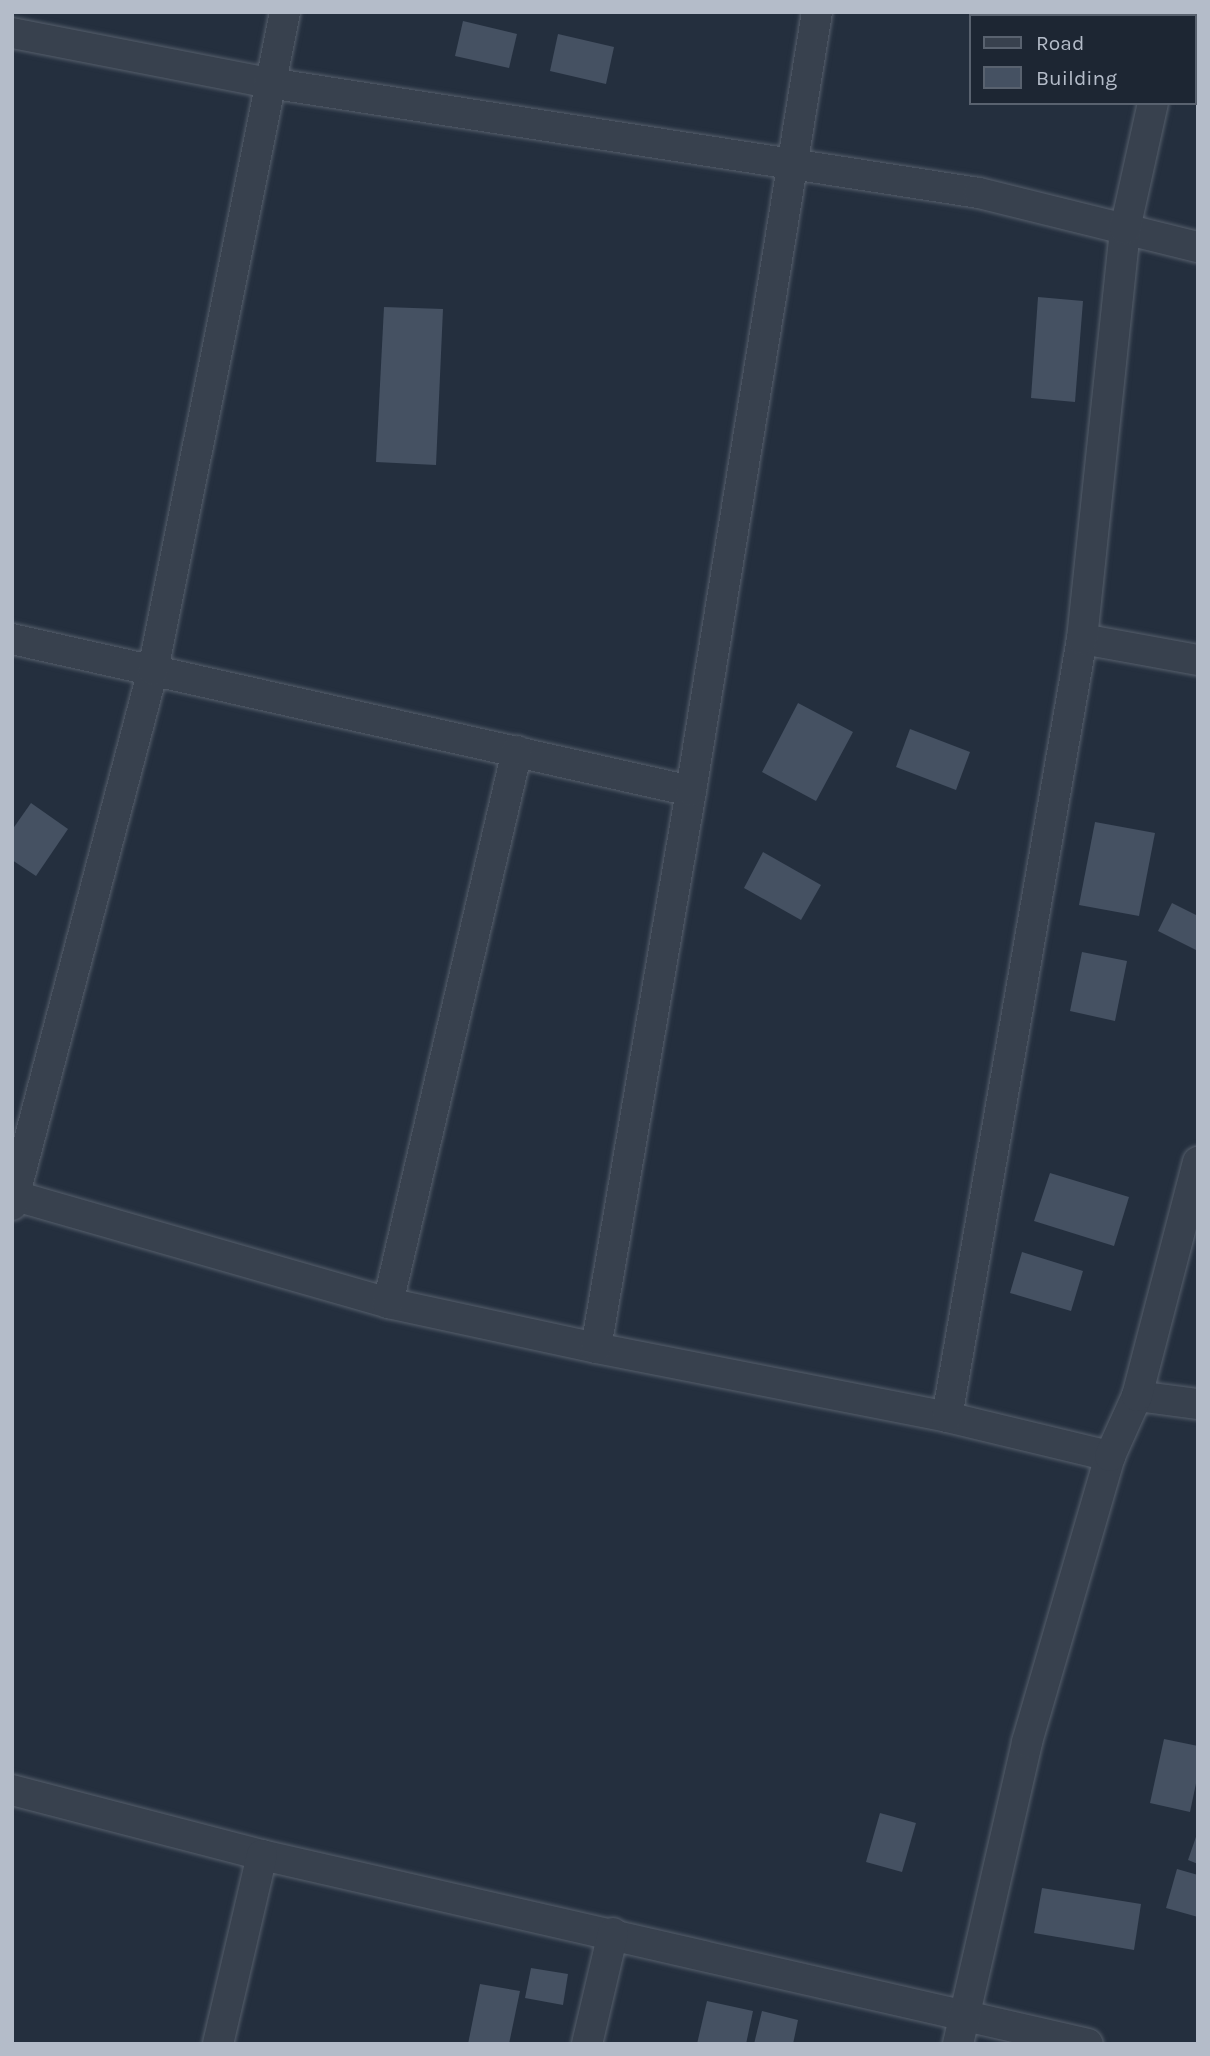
<!DOCTYPE html>
<style>
body{margin:0}
#map{position:relative;width:1210px;height:2056px;overflow:hidden;background:#242f3e;font-family:Karla,sans-serif}
div>[style]{position:absolute}
[style*='--x']{left:calc(var(--x)*1px);top:calc(var(--y)*1px);width:calc(var(--w)*1px);rotate:calc(var(--a)*1deg)}
.building>*{inset:0;background:#455162}
.roads{filter:drop-shadow(0 0 2px #565f6c) drop-shadow(0 0 2px #565f6c)}
.minor>*{height:30px;margin:-15px;padding:0 15px;transform-origin:15px;border-radius:15px;background:#38414e}
span{translate:-50% -50%;white-space:nowrap;text-align:center;line-height:1.15;-webkit-text-stroke:5px #1d2633;paint-order:stroke}
.frame{position:absolute;inset:0;border:14px solid #b4bcc9;pointer-events:none}
.legend{position:absolute;left:969px;top:14px;width:228px;height:91px;box-sizing:border-box;background:#1d2633;border:2px solid #59626f;margin:0;padding:9px 12px;list-style:none;font-size:21px;color:#b4bcc9}
.legend li{display:flex;align-items:center;gap:14px;height:35px}
.legend b{width:35px;border:2px solid #59626f}
</style>
<div id="map">
<div class="building">
<div style="clip-path:polygon(463px 21px,517px 34px,509px 68px,455px 56px)"></div>
<div style="clip-path:polygon(558px 34px,614px 47px,606px 84px,550px 71px)"></div>
<div style="clip-path:polygon(1038px 297px,1083px 301px,1075px 402px,1031px 398px)"></div>
<div style="clip-path:polygon(384px 307px,443px 309px,436px 465px,376px 462px)"></div>
<div style="clip-path:polygon(798px 703px,853px 732px,816px 801px,762px 772px)"></div>
<div style="clip-path:polygon(910px 729px,970px 752px,956px 790px,896px 767px)"></div>
<div style="clip-path:polygon(31px 803px,68px 829px,36px 876px,12px 860px,12px 830px)"></div>
<div style="clip-path:polygon(1095px 822px,1155px 833px,1139px 916px,1079px 905px)"></div>
<div style="clip-path:polygon(763px 852px,821px 885px,801px 920px,744px 888px)"></div>
<div style="clip-path:polygon(1172px 903px,1198px 916px,1198px 951px,1158px 931px)"></div>
<div style="clip-path:polygon(1082px 952px,1127px 961px,1115px 1021px,1070px 1011px)"></div>
<div style="clip-path:polygon(1050px 1173px,1129px 1197px,1114px 1246px,1034px 1221px)"></div>
<div style="clip-path:polygon(1022px 1252px,1083px 1271px,1071px 1311px,1010px 1293px)"></div>
<div style="clip-path:polygon(1164px 1739px,1198px 1746px,1198px 1774px,1190px 1812px,1150px 1803px)"></div>
<div style="clip-path:polygon(880px 1813px,916px 1823px,902px 1872px,866px 1862px)"></div>
<div style="clip-path:polygon(1197px 1834px,1198px 1834px,1198px 1864px,1188px 1860px)"></div>
<div style="clip-path:polygon(1177px 1869px,1198px 1875px,1198px 1917px,1166px 1908px)"></div>
<div style="clip-path:polygon(1042px 1888px,1141px 1904px,1134px 1950px,1034px 1933px)"></div>
<div style="clip-path:polygon(531px 1968px,568px 1974px,563px 2005px,525px 1998px)"></div>
<div style="clip-path:polygon(480px 1984px,520px 1991px,509px 2044px,468px 2044px)"></div>
<div style="clip-path:polygon(707px 2001px,753px 2011px,746px 2044px,697px 2044px)"></div>
<div style="clip-path:polygon(762px 2011px,798px 2020px,793px 2044px,754px 2044px)"></div>
</div>
<div class="roads">
<div class="minor">
<div style="--x:1172;--y:16;--w:4;--a:-76"></div>
<div style="--x:12;--y:33;--w:262;--a:11"></div>
<div style="--x:269;--y:83;--w:718;--a:8.81"></div>
<div style="--x:979;--y:193;--w:226;--a:13.9"></div>
<div style="--x:12;--y:639;--w:696;--a:12.62"></div>
<div style="--x:1082;--y:639;--w:118;--a:10.3"></div>
<div style="--x:12;--y:1195;--w:391;--a:16"></div>
<div style="--x:388;--y:1303;--w:213;--a:12.2"></div>
<div style="--x:596;--y:1348;--w:358;--a:11.1"></div>
<div style="--x:947;--y:1417;--w:168;--a:13.5"></div>
<div style="--x:12;--y:1205;--w:553;--a:-75.24"></div>
<div style="--x:153;--y:670;--w:671;--a:-78.66"></div>
<div style="--x:388;--y:1303;--w:567;--a:-76.85"></div>
<div style="--x:596;--y:1348;--w:565;--a:-80.32"></div>
<div style="--x:691;--y:791;--w:789;--a:-80.81"></div>
<div style="--x:1137;--y:1396;--w:62;--a:7.5"></div>
<div style="--x:947;--y:1417;--w:790;--a:-80.16"></div>
<div style="--x:1082;--y:639;--w:412;--a:-84"></div>
<div style="--x:1125;--y:229;--w:129;--a:-77.5"></div>
<div style="--x:12;--y:1790;--w:258;--a:14.6"></div>
<div style="--x:262;--y:1855;--w:847;--a:12.89"></div>
<div style="--x:218;--y:2044;--w:194;--a:-76.9"></div>
<div style="--x:587;--y:2044;--w:114;--a:-76.8"></div>
<div style="--x:958;--y:2044;--w:310;--a:-77.1"></div>
<div style="--x:1027;--y:1742;--w:298;--a:-73.8"></div>
<div style="--x:1110;--y:1456;--w:66;--a:-65.8"></div>
<div style="--x:1137;--y:1396;--w:242;--a:-75.4"></div>
</div>
</div>
<div class="frame"></div>
<ul class="legend">
<li><b style="height:9px;background:#38414e"></b>Road</li>
<li><b style="height:19px;background:#455162"></b>Building</li>
</ul>
</div>
